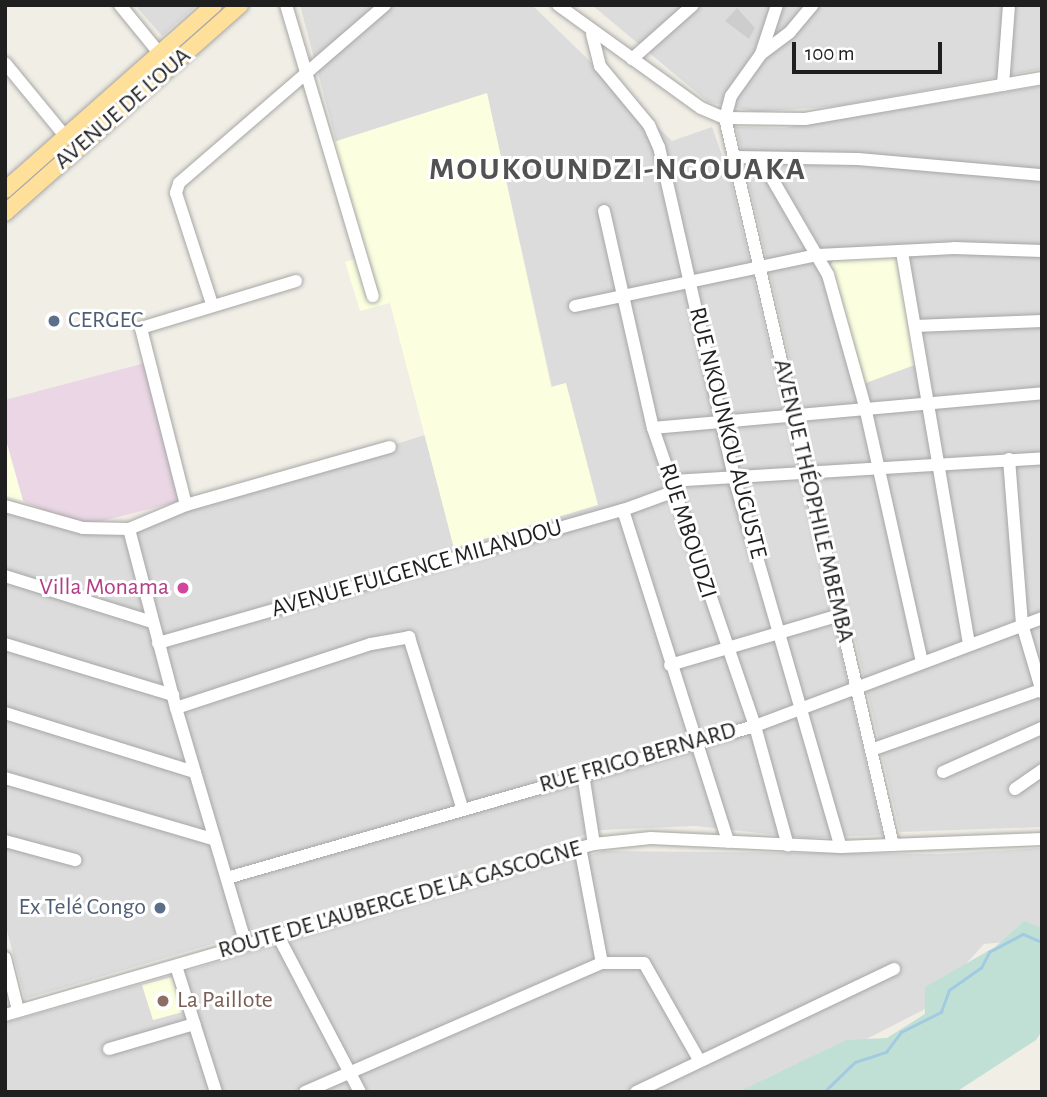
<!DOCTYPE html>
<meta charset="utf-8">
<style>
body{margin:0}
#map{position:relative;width:1047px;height:1097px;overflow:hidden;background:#f0eee5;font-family:"Alegreya Sans",sans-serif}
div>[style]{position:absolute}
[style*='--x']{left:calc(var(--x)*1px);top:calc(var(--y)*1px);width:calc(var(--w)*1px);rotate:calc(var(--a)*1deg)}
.residential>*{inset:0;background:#dddcdc}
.industrial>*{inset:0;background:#ead6e4}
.education>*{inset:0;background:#fbffdf}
.religious>*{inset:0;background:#cdcdcd}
.wetland>*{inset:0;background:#c1e0d5}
.stream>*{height:2.5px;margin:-1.25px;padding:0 1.25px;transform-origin:1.25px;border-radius:1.25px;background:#a2cbe1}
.roads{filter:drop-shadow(0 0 2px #a6a6a6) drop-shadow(0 0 2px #a6a6a6)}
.minor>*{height:12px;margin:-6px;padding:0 6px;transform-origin:6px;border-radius:6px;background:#fff}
.major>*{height:16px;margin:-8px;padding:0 8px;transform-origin:8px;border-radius:8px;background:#ffe09b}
.dots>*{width:19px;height:19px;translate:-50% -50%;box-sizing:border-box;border:4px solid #fff;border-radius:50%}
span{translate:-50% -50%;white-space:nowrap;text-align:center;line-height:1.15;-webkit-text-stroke:6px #fff;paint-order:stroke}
.street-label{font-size:24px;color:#1f1f1f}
.service-label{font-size:24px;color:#4e5e75}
.left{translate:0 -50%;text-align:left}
.right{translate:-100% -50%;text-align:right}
.hotel-label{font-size:24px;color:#b23c85}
.education-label{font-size:24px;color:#785e54}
.district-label{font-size:32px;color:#525252;font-weight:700;letter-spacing:2px}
.frame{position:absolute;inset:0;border:7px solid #1f1f1f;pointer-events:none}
.scale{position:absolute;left:792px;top:42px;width:150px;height:32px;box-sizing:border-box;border:4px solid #1f1f1f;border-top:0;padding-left:9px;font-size:21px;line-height:24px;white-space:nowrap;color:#1f1f1f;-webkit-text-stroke:5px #fff;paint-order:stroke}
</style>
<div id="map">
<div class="residential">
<div style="clip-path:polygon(135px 5px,197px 5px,162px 36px)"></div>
<div style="clip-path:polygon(300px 5px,532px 5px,672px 141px,712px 127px,730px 178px,883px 835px,806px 838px,695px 826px,601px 830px,25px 999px,5px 923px,5px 510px,105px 535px,425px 435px,454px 548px,566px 383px,552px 387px,487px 94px,336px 141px)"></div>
<div style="clip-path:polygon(592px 5px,1042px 5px,1042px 69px,838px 106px,756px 112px,708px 102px)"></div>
<div style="clip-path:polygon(1042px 86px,1042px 827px,900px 832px,736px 127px,784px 128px)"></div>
<div style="clip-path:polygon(1042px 848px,1042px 939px,984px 944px,925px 1009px,763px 1092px,5px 1092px,5px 1023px,604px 851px,939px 854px)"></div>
</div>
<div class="industrial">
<div style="clip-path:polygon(145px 363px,181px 501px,82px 526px,23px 501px,5px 437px,5px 400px)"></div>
</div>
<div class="education">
<div style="clip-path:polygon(487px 93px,551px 387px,566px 383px,598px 505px,454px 548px,390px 303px,360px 311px,345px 262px,361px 257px,328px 144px)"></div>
<div style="clip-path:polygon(898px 255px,920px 363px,863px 384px,830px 266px,833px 261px)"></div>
<div style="clip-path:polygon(5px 437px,23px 501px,5px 496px)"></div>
<div style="clip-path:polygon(172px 977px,183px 1012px,153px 1020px,142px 985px)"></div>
</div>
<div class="religious">
<div style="clip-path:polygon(737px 8px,755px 28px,749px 39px,725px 21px)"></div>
</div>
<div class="wetland">
<div style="clip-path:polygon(1024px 921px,1042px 928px,1042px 1031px,1036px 1040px,956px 1092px,738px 1092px,846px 1040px,887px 1038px,925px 1014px,925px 987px,995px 947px)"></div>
</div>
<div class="stream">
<div style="--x:824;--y:1092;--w:43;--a:-44.1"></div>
<div style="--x:855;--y:1062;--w:33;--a:-18"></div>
<div style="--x:886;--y:1052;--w:25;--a:-53"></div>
<div style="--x:901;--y:1032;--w:45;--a:-26.6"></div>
<div style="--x:941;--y:1012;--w:23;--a:-70"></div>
<div style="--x:949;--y:990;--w:39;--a:-35"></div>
<div style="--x:981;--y:968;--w:18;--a:-63"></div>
<div style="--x:989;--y:952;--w:38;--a:-28"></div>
<div style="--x:1023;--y:934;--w:21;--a:23"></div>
</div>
<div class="roads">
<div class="minor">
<div style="--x:120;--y:5;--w:70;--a:50.8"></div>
<div style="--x:286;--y:5;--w:304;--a:73.4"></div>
<div style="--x:558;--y:5;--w:176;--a:35.8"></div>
<div style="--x:701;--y:108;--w:26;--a:23"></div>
<div style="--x:725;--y:118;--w:80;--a:0.7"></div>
<div style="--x:805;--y:119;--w:241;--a:-9.8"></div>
<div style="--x:777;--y:5;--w:52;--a:108.1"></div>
<div style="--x:761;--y:54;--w:52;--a:125.5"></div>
<div style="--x:731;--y:96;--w:23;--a:105"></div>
<div style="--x:725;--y:118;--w:746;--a:76.99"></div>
<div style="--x:592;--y:34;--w:33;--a:76"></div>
<div style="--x:600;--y:66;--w:77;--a:50.3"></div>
<div style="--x:649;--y:125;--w:24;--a:66"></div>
<div style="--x:659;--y:147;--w:335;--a:77.2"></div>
<div style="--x:733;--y:474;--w:388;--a:73.9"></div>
<div style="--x:761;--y:54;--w:36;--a:-37"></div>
<div style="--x:790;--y:32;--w:35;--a:-50"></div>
<div style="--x:632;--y:59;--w:81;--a:-41.5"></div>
<div style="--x:5;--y:63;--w:94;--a:50.6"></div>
<div style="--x:1003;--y:85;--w:80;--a:-85.7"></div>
<div style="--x:735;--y:157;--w:123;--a:0.9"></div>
<div style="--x:858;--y:159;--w:185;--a:5"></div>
<div style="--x:760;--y:158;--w:135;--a:59.8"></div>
<div style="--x:828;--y:275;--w:137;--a:74.3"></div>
<div style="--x:865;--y:407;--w:262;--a:77.4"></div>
<div style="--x:604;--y:211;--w:222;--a:77.3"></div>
<div style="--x:653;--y:428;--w:315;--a:71.1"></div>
<div style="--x:755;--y:726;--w:124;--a:74.6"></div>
<div style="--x:902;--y:252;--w:398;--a:80.3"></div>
<div style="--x:212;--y:304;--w:117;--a:-108"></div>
<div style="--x:176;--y:193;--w:10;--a:-73"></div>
<div style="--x:179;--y:183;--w:272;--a:-40.8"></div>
<div style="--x:575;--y:306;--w:248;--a:-11.9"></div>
<div style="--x:818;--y:255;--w:136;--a:-2.9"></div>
<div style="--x:954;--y:248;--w:88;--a:2"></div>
<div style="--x:915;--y:326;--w:127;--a:-2.3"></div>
<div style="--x:653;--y:428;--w:391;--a:-5.1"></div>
<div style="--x:1009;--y:459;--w:166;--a:85.5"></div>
<div style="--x:1022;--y:624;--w:71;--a:73.6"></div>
<div style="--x:671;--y:481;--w:372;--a:-3.5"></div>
<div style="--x:186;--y:505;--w:183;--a:-104.3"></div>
<div style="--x:141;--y:328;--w:162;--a:-16.9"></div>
<div style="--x:5;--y:506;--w:81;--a:15.8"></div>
<div style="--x:83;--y:528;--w:46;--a:1.2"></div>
<div style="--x:129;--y:529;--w:62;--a:-22.8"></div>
<div style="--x:186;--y:505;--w:212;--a:-15.9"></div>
<div style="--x:623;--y:510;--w:348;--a:72.4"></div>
<div style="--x:129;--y:529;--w:185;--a:75.3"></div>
<div style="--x:176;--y:708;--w:246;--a:73.5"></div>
<div style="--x:5;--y:576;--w:154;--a:17.4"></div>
<div style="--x:158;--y:643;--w:484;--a:-16"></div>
<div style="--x:623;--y:510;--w:55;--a:-20.1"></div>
<div style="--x:5;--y:644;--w:176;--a:16.9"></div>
<div style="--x:670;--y:665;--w:174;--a:-16.4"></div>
<div style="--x:176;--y:708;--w:205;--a:-18.2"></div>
<div style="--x:371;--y:644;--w:39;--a:-10"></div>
<div style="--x:409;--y:637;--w:178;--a:72.7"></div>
<div style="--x:5;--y:713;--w:199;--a:17.3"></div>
<div style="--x:874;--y:749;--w:177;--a:-19.5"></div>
<div style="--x:943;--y:772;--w:108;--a:-24"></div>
<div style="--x:583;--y:774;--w:71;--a:81.1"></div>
<div style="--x:5;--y:778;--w:219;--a:16.4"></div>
<div style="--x:1015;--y:789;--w:33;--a:-35"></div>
<div style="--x:5;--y:841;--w:73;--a:15.2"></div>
<div style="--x:580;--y:847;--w:118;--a:79.3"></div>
<div style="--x:227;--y:878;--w:549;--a:-16.06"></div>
<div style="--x:755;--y:726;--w:307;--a:-20.6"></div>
<div style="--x:277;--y:934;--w:178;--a:62.3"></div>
<div style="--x:5;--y:958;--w:54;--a:76"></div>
<div style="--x:176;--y:966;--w:132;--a:72.4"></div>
<div style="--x:5;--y:1015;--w:613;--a:-16.19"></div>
<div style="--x:594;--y:844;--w:57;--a:-6"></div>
<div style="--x:651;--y:838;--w:190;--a:2.7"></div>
<div style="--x:841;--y:847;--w:201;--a:-2.3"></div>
<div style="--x:109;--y:1049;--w:89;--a:-16.4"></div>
<div style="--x:305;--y:1092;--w:324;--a:-23.5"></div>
<div style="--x:602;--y:963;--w:42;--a:0"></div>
<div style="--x:644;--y:963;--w:112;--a:60.4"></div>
<div style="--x:636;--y:1092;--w:286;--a:-25.5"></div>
</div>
<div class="major">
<div style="--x:5;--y:190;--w:279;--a:-41.5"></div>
<div style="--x:5;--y:213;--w:314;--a:-41.5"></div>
</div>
</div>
<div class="dots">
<div style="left:54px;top:321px;background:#5c6f8a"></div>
<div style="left:183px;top:588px;background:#d1479c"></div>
<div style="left:160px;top:908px;background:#5c6f8a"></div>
<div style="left:163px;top:1001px;background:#8d6e63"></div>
</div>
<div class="street-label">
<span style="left:123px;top:109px;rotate:-41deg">AVENUE DE L'OUA</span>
<span style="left:727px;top:433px;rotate:76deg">RUE NKOUNKOU AUGUSTE</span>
<span style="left:813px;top:501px;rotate:77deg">AVENUE THÉOPHILE MBEMBA</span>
<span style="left:687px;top:531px;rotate:72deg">RUE MBOUDZI</span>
<span style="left:417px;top:569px;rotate:-16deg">AVENUE FULGENCE MILANDOU</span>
<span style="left:638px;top:758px;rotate:-16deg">RUE FRIGO BERNARD</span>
<span style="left:400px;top:900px;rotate:-16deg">ROUTE DE L'AUBERGE DE LA GASCOGNE</span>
</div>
<div class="service-label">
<span class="left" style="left:68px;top:321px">CERGEC</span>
<span class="right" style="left:146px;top:908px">Ex Telé Congo</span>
</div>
<div class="hotel-label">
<span class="right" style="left:169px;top:588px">Villa Monama</span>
</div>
<div class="education-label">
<span class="left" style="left:177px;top:1001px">La Paillote</span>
</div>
<div class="district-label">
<span style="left:618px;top:169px">MOUKOUNDZI-NGOUAKA</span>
</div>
<div class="frame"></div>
<div class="scale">100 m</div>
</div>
